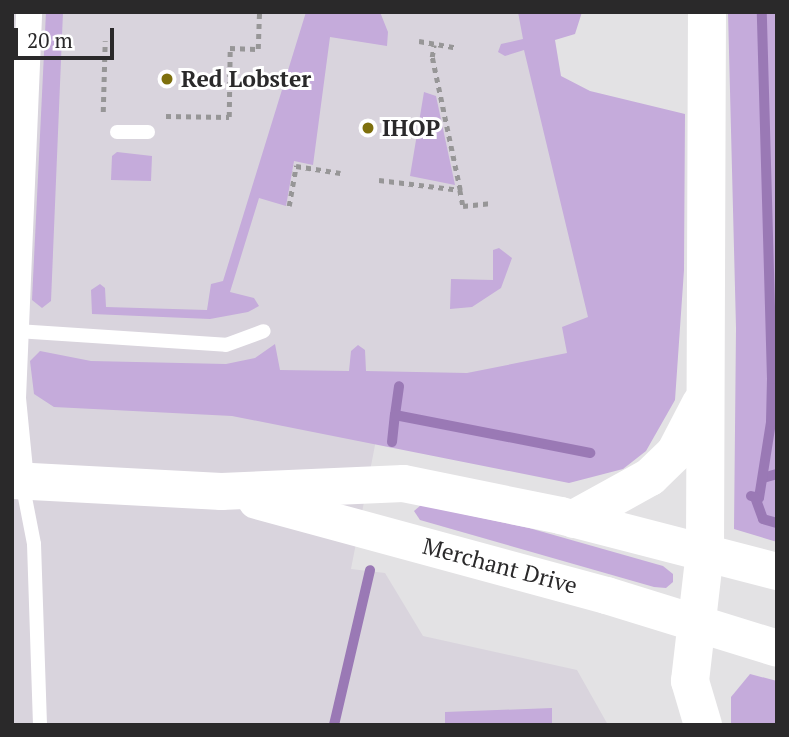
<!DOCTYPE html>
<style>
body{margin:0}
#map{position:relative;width:789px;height:737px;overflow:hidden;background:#e3e2e4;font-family:"PT Serif",serif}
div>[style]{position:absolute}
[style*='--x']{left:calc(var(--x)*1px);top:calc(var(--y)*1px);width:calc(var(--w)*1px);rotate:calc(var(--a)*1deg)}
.built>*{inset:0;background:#d9d4dd}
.green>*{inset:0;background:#c5abdb}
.stream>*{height:10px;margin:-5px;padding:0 5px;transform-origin:5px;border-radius:5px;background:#9a79b5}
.path>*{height:4.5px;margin-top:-2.25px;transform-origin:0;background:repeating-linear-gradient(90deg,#979697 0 5px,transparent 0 10px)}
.service>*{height:14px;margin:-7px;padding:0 7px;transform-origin:7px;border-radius:7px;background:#fff}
.minor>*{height:26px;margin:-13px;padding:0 13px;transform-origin:13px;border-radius:13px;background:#fff}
.secondary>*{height:37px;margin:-18.5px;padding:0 18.5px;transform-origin:18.5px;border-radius:18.5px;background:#fff}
.motorway>*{height:38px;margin:-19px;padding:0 19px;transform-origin:19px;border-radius:19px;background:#fff}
.dots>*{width:19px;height:19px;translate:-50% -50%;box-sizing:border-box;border:4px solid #fff;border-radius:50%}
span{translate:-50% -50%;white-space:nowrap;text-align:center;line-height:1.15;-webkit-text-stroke:6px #fff;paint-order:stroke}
.poi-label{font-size:23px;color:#2a292a;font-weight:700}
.left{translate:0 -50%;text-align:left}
.street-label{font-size:23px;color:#2a292a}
.frame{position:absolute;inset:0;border:14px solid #2a292a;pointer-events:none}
.scale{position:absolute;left:14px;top:28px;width:100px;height:32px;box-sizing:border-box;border:4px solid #2a292a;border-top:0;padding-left:9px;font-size:21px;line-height:24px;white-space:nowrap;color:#2a292a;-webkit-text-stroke:5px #fff;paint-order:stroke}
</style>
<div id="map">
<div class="built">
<div style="clip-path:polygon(12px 12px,537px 12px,609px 363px,376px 440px,351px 569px,385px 573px,423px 636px,577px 670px,608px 725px,12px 725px)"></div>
</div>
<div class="green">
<div style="clip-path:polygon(46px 12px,63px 12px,51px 301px,42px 308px,32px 300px)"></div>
<div style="clip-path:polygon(306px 12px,380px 12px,388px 32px,387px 46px,330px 37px,313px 165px,294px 161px,286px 206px,259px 198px,230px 292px,254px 298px,259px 306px,248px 312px,210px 319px,92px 314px,91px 290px,100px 284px,105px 288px,106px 307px,207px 310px,211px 284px,223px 281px)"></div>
<div style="clip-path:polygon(518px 12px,582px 12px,575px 34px,555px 40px,561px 76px,590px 91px,685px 114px,684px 270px,675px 400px,646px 451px,623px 469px,569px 483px,232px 416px,54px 407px,34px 394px,30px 361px,40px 351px,91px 361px,226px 364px,255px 358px,275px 344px,280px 370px,349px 371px,351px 351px,358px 345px,365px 350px,366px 371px,467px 373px,567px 353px,562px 327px,588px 317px,524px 50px,505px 56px,498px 52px,501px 44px,523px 39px)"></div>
<div style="clip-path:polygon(728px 12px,777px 12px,777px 542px,734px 529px,736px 328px)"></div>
<div style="clip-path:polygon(424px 92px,436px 96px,455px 185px,410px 176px)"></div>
<div style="clip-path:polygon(117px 152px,152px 156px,151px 181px,111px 180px,112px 156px)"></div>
<div style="clip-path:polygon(499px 248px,512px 258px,501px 288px,472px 307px,450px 309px,451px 279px,493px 280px,493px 250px)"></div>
<div style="clip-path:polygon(421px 505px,529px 528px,663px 566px,673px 574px,673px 582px,666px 588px,654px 587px,420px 520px,414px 511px)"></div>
<div style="clip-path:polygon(750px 674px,777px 681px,777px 725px,731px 725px,731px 697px)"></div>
<div style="clip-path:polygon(552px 708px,552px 725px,445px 725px,445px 712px)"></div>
</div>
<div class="stream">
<div style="--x:395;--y:415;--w:29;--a:-82"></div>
<div style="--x:392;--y:442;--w:27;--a:-84"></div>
<div style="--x:395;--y:415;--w:199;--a:11"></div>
<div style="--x:763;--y:478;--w:15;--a:-16"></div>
<div style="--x:751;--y:496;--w:8;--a:14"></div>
<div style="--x:759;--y:498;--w:77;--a:-81"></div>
<div style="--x:771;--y:422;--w:43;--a:-88.7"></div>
<div style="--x:772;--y:379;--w:367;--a:-91.6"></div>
<div style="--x:755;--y:497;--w:23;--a:70"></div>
<div style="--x:763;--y:519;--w:15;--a:16"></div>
<div style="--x:334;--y:725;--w:159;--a:-76.9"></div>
</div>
<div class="path">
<div style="--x:419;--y:41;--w:36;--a:10"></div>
<div style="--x:103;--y:112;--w:71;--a:-88.4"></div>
<div style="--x:166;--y:116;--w:63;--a:0.9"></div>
<div style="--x:229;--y:117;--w:69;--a:-89.2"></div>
<div style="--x:230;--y:48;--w:28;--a:2"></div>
<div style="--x:258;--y:49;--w:37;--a:-88"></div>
<div style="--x:379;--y:180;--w:82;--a:7"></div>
<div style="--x:460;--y:190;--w:136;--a:-101.9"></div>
<div style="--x:432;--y:57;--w:12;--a:-81"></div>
<div style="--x:460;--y:190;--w:16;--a:79"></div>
<div style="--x:463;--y:206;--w:29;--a:-6"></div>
<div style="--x:289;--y:206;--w:41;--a:-80.1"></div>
<div style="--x:296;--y:166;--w:45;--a:9"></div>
</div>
<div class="service">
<div style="--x:117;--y:132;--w:31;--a:0"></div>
<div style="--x:17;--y:331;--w:209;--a:3.8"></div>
<div style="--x:226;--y:345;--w:40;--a:-20.2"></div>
<div style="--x:22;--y:482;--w:63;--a:79"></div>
<div style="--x:34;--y:544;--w:181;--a:88.1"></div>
</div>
<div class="minor">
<div style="--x:21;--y:480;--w:82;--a:-95.6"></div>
<div style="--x:13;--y:398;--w:386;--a:-87.6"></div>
</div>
<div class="secondary">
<div style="--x:12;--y:480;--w:209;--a:3"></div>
<div style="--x:221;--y:491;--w:182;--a:-2.5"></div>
<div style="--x:403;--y:483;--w:160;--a:11.5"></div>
<div style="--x:560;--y:515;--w:224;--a:14.5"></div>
<div style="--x:256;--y:500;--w:363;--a:15.2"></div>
<div style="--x:606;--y:595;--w:179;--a:17.2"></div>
</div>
<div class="motorway">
<div style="--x:574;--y:519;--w:87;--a:-28.9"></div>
<div style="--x:650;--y:477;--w:35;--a:-44"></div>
<div style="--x:675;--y:453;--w:56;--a:-62.5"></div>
<div style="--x:703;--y:725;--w:46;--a:-106.5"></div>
<div style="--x:690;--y:681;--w:130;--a:-83.4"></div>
<div style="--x:705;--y:552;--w:540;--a:-89.79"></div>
</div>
<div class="dots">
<div style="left:167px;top:79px;background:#7e6f0d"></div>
<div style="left:368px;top:128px;background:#7e6f0d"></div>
</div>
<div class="poi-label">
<span class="left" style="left:181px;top:79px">Red Lobster</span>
<span class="left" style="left:382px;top:128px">IHOP</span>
</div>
<div class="street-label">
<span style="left:500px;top:566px;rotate:15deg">Merchant Drive</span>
</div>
<div class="frame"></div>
<div class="scale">20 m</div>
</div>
